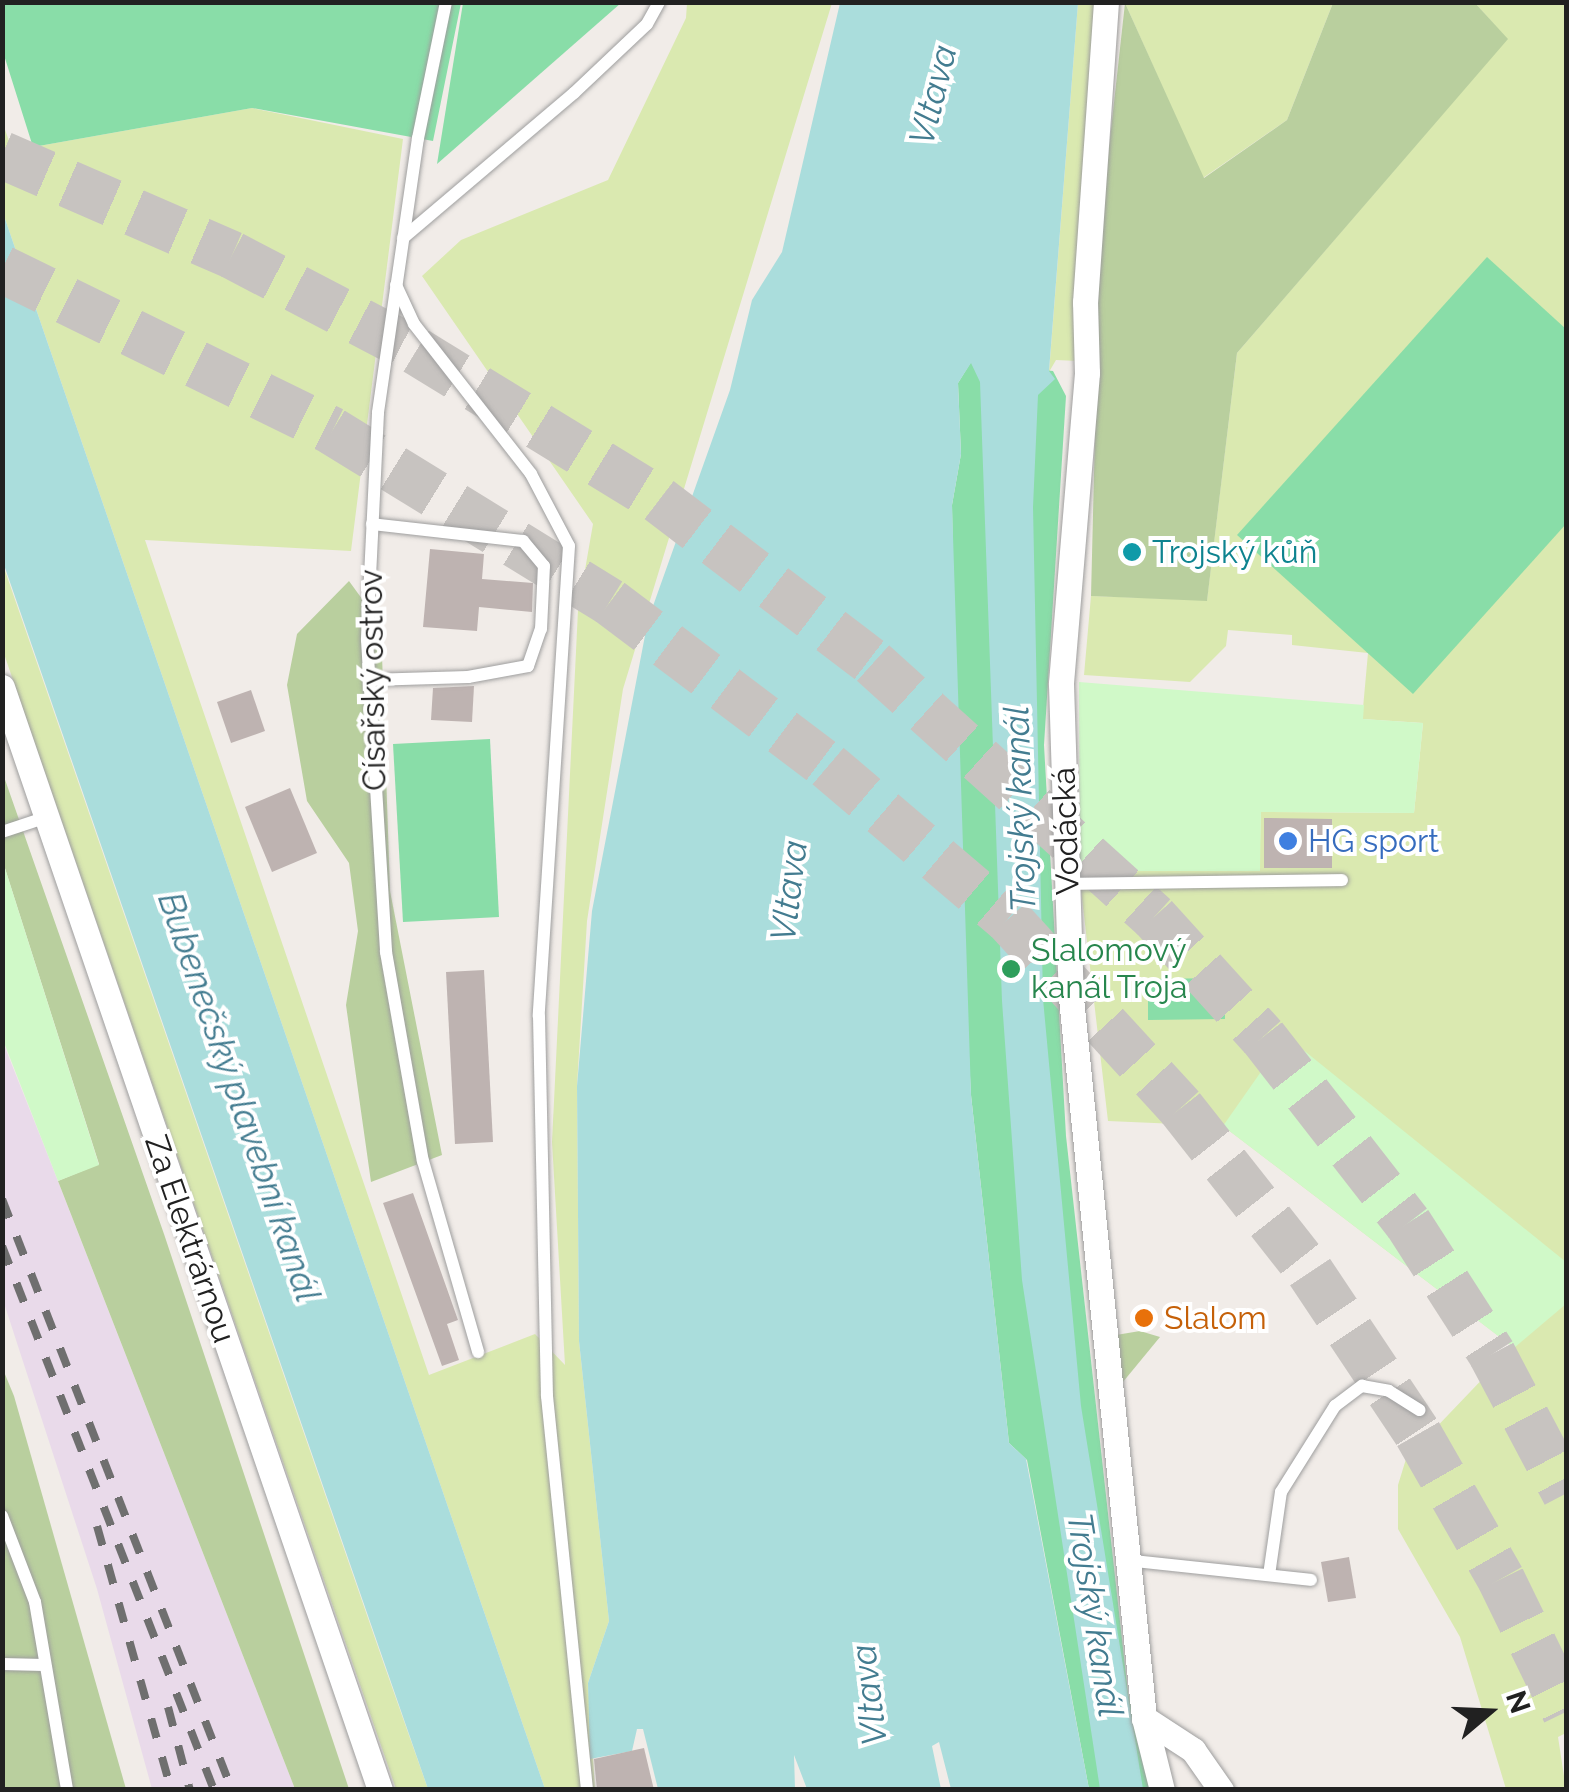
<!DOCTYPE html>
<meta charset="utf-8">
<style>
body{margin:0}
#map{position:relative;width:1569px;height:1792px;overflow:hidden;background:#f1ece8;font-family:Raleway,sans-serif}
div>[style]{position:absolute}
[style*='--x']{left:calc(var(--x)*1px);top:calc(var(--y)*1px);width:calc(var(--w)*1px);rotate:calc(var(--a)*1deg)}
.industrial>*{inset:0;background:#e9daea}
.grass>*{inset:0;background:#dae9b0}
.forest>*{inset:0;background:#b9cf9e}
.park>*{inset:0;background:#d0f9c8}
.pitch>*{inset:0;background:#89dda8}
.water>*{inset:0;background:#aadddc}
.building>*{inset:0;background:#beb3b1}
.highway-tunnel>*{height:48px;margin-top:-24px;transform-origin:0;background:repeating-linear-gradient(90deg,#c7c3c0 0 48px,transparent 0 72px)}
.roads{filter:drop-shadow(0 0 2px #9e9e9e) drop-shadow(0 0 2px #9e9e9e)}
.lane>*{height:12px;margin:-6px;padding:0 6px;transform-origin:6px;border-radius:6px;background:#fff}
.street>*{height:25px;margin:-12.5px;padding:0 12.5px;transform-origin:12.5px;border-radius:12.5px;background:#fff}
.rail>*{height:8px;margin-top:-4px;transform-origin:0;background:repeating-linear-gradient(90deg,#6f6f6f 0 20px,transparent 0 40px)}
.dots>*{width:28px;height:28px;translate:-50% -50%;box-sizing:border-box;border:5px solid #fff;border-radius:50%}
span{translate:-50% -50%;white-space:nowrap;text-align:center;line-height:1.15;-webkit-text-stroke:8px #fff;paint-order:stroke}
.culture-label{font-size:32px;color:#0d838f}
.left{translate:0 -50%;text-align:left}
.street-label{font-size:32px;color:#212121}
.shop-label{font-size:32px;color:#366cbe}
.leisure-label{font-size:32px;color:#27864d}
.food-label{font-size:32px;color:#c56008}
.water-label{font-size:35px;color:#437c90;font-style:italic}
.frame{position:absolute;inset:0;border:5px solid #212121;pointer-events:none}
.north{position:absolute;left:1439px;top:1662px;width:100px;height:100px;-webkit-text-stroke:8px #fff;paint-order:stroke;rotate:71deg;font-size:28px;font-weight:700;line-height:40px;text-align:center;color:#212121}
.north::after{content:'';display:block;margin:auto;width:35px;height:45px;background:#212121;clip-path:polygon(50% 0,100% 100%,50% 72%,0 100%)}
</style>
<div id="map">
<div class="industrial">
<div style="clip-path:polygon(2px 1040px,45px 1148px,295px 1789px,152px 1789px,97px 1589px,3px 1300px)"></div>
</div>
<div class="grass">
<div style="clip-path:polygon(687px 3px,832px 3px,623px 689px,587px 921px,577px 1086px,579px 1341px,609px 1621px,588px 1683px,595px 1789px,545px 1789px,3px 213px,2px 121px,20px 172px,33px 147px,252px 108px,403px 139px,351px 551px,145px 540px,429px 1375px,535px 1334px,565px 1365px,552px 1142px,578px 610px,593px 524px,422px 276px,461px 240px,608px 180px,686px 18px)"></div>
<div style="clip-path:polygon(1078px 3px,1106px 3px,1078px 361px,1056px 360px,1049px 372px)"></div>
<div style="clip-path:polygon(1125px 3px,1333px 3px,1287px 120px,1203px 178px)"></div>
<div style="clip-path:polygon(1475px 3px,1566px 3px,1566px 1733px,1558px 1737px,1566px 1789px,1506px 1789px,1460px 1637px,1398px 1529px,1398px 1485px,1406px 1459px,1513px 1347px,1223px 1126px,1108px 1121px,1081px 890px,1080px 871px,1259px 871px,1261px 812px,1414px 813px,1423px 723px,1362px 719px,1368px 653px,1292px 645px,1292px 635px,1228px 630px,1226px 646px,1190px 682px,1084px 675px,1091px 596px,1207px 600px,1237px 353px,1507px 39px)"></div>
<div style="clip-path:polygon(2px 562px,386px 1670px,428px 1789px,396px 1789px,3px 651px)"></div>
</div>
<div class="forest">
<div style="clip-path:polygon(1125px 3px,1204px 178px,1287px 120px,1333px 3px,1475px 3px,1508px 39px,1237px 353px,1207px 601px,1091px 596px,1100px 229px)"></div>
<div style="clip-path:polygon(349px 581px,381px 625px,390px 891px,442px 1155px,371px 1182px,346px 1005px,358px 931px,349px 863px,307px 801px,287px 685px,297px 634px)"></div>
<div style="clip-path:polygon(2px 771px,164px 1234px,349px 1789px,295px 1789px,58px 1181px,99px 1164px,3px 862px)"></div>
<div style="clip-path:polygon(1140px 1331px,1160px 1337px,1118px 1388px,1116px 1335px)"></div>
<div style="clip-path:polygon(2px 1367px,14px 1396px,126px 1789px,3px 1789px)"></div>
</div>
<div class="park">
<div style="clip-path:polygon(1079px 682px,1364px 705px,1363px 719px,1423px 723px,1414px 813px,1261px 812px,1260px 871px,1080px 871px)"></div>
<div style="clip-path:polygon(3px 862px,99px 1165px,58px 1181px,3px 1040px)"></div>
<div style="clip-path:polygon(1286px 1036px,1566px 1262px,1566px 1304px,1514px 1348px,1223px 1126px)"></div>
</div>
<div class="pitch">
<div style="clip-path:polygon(2px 3px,461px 3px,433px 141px,252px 108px,33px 147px,3px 52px)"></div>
<div style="clip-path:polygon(463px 3px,621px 3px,437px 164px)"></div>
<div style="clip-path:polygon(1487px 257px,1566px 329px,1566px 524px,1413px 694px,1237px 535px)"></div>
<div style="clip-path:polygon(971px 362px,1053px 371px,1066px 396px,1044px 745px,1066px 1136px,1128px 1693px,1150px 1789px,1089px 1789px,1027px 1460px,1009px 1443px,971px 1095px,958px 842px,952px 505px,961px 454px,958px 383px)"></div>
<div style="clip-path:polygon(490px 739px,499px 917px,403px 922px,393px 744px)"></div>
<div style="clip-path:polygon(1224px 978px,1225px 1019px,1148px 1020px,1148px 979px)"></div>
</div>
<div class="water">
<div style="clip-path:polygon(840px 3px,1078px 3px,1049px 371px,1055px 379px,1038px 395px,1033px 507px,1043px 999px,1081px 1406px,1143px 1789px,1100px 1789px,1022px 1280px,1002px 1001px,980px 382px,971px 363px,958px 383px,961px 454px,952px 505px,971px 1095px,1009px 1443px,1026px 1459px,1089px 1789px,951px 1789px,939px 1742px,932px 1746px,941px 1789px,807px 1789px,794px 1755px,795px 1789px,658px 1789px,643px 1729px,637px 1729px,632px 1751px,590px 1759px,588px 1683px,609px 1621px,579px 1341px,577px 1086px,592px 911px,648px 620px,730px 390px,752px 300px,782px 252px)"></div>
<div style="clip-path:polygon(3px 213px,545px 1789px,428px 1789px,3px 562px)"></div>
</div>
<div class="building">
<div style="clip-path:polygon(430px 549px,484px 554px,482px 579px,533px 583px,532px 612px,479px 607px,477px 631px,423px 627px)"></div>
<div style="clip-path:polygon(474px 686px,472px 722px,431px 720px,433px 688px)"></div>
<div style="clip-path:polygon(251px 690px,265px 731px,231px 743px,217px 702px)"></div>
<div style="clip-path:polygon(290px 788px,317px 853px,272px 872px,245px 807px)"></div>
<div style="clip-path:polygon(1264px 818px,1332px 819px,1332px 868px,1264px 868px)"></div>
<div style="clip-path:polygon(484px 970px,493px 1142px,455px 1144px,446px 972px)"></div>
<div style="clip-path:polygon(413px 1193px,458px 1320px,447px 1324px,459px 1360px,442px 1366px,383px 1203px)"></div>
<div style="clip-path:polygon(1349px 1557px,1356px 1598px,1328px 1602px,1321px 1562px)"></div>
<div style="clip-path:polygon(644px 1748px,654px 1790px,597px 1790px,594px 1759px)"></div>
</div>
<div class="highway-tunnel">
<div style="--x:2;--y:155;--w:251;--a:23.5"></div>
<div style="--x:232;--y:255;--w:208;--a:27.6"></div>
<div style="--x:416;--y:351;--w:285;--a:31.5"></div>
<div style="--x:659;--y:500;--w:269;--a:37.3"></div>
<div style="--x:873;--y:663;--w:379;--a:42.1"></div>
<div style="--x:1154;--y:917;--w:162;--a:47.8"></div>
<div style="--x:1263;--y:1037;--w:236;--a:52.1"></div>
<div style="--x:1408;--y:1223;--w:156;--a:57.3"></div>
<div style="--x:1492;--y:1354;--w:158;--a:62.1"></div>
<div style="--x:2;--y:269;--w:368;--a:26.1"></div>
<div style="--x:332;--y:431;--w:326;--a:31.6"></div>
<div style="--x:610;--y:602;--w:273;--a:37"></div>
<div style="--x:828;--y:766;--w:236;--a:40.4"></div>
<div style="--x:1008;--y:919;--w:256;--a:47.5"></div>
<div style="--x:1181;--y:1108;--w:209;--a:51.8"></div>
<div style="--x:1310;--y:1272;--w:195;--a:56.3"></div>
<div style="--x:1418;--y:1434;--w:167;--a:60.2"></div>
<div style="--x:1501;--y:1579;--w:148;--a:64"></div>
</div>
<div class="roads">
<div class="lane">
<div style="--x:446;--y:2;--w:139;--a:101.6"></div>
<div style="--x:418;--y:138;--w:278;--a:98.3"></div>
<div style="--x:378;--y:413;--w:227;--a:92.8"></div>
<div style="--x:367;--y:640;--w:313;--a:86.5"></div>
<div style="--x:386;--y:952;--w:212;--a:80"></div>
<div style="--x:423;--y:1161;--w:199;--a:73.9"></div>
<div style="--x:403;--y:238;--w:224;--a:-40.3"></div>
<div style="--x:574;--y:93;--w:100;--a:-43.4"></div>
<div style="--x:647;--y:24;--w:25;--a:-61"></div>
<div style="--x:396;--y:285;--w:43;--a:65.2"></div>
<div style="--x:414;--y:324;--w:190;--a:52"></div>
<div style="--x:531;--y:474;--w:81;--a:62.2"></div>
<div style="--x:569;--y:546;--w:471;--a:93.7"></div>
<div style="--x:539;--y:1016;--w:380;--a:88.8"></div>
<div style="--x:547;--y:1396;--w:396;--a:84.2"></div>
<div style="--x:369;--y:680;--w:99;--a:-1.7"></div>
<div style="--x:468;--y:677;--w:61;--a:-10.4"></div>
<div style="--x:528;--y:666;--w:39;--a:-71"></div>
<div style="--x:541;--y:629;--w:63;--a:-87.3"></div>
<div style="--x:544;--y:566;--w:33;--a:-130"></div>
<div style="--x:523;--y:541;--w:152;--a:-173.6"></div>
<div style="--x:2;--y:832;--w:47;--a:-18.4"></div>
<div style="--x:1068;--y:884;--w:274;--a:-0.8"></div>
<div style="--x:2;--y:1516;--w:92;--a:69"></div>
<div style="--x:35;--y:1602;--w:191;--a:80.3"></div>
<div style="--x:1125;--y:1560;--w:187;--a:6.1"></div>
<div style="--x:1269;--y:1575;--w:84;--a:-81.8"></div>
<div style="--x:1281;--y:1492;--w:102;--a:-57.9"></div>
<div style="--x:1335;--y:1406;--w:34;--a:-37"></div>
<div style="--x:1362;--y:1386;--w:27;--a:10"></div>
<div style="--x:1389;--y:1391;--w:36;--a:32"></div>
<div style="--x:2;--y:1664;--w:42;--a:1.4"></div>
</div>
<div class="street">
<div style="--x:1106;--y:2;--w:301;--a:94"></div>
<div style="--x:1085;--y:302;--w:71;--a:88.4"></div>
<div style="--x:1087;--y:373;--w:312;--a:94.8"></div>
<div style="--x:1061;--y:684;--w:314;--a:88.2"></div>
<div style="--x:1071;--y:998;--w:724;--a:84.21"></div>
<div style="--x:1144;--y:1718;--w:59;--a:33.1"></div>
<div style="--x:1193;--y:1750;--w:49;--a:55"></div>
<div style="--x:2;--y:687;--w:1166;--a:71.08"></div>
<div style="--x:1144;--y:1718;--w:74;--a:76"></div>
</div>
</div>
<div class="rail">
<div style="--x:2;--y:1199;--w:634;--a:68.74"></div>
<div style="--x:2;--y:1246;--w:584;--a:68.71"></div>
<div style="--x:97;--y:1526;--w:274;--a:74.3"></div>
<div style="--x:168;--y:1707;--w:86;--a:75.2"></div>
</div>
<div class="dots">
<div style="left:1132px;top:552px;background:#0f9aa8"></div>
<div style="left:1288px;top:841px;background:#3f7fe0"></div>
<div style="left:1011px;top:969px;background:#2e9e5b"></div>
<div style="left:1144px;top:1318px;background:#e8710a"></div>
</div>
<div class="culture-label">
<span class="left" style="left:1152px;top:552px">Trojský kůň</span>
</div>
<div class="street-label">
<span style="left:373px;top:680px;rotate:-91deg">Císařský ostrov</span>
<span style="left:1066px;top:831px;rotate:-92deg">Vodácká</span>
<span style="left:190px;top:1239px;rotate:71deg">Za Elektrárnou</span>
</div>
<div class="shop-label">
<span class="left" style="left:1308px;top:841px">HG sport</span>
</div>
<div class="leisure-label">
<span class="left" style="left:1031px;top:969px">Slalomový<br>kanál Troja</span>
</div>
<div class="food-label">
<span class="left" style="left:1164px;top:1318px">Slalom</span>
</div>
<div class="water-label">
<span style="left:933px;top:95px;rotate:-76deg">Vltava</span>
<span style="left:1020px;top:809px;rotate:-92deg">Trojský kanál</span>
<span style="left:789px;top:891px;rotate:-83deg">Vltava</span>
<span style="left:239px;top:1097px;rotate:71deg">Bubenečský plavební kanál</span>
<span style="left:1095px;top:1615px;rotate:81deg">Trojský kanál</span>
<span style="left:869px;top:1695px;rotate:-97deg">Vltava</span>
</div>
<div class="frame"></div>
<div class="north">N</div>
</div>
